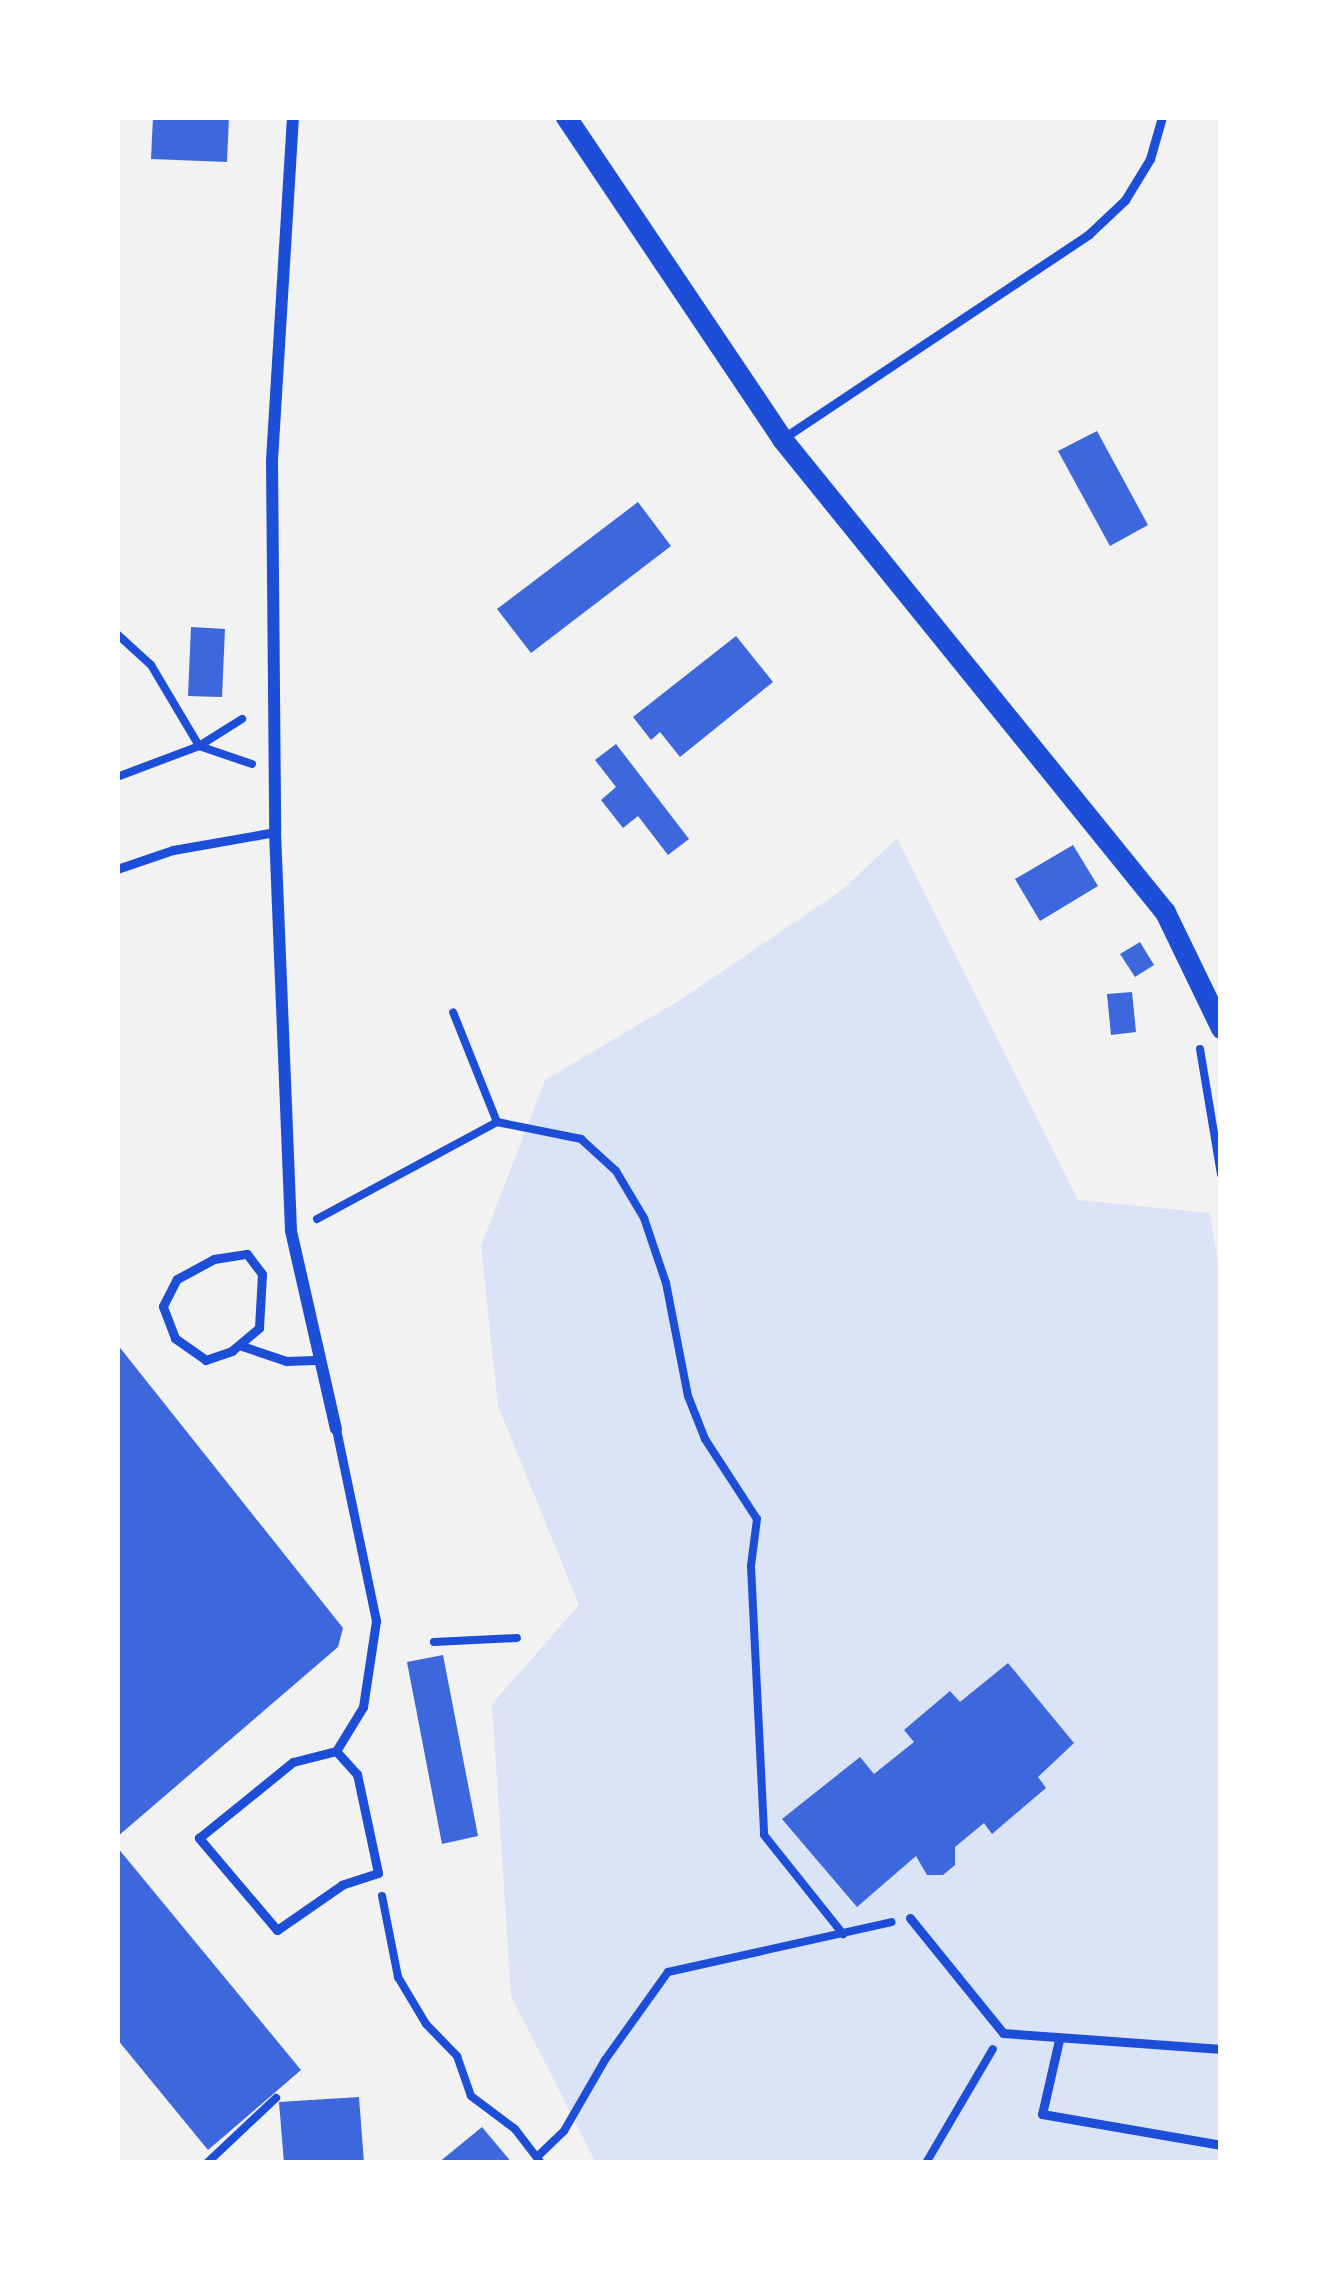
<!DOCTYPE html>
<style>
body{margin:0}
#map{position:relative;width:1338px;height:2280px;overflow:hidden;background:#f2f2f2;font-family:"Golos Text",sans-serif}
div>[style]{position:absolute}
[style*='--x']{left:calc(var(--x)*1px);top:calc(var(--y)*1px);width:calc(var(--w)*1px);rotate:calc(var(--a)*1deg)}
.green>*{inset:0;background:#dbe4f7}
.building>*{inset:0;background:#3d67dc}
.path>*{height:8px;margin:-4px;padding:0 4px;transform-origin:4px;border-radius:4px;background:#1d4ed8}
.service>*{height:9px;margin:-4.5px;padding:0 4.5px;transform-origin:4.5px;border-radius:4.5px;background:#1d4ed8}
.minor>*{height:12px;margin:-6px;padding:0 6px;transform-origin:6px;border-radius:6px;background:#1d4ed8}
.tertiary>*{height:21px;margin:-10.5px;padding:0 10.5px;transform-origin:10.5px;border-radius:10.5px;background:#1d4ed8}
span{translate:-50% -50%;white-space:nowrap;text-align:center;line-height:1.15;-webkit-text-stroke:9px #fff;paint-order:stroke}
.frame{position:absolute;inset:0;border:120px solid #fff;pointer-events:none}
</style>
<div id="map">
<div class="green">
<div style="clip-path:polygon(897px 838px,1078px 1200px,1210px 1213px,1221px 1281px,1221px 2163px,596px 2163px,511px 1996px,492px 1704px,579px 1605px,498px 1406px,481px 1246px,545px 1080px,680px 1000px,842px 890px)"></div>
</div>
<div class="building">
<div style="clip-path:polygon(153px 117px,229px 117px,227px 162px,151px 159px)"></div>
<div style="clip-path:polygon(1097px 431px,1148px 525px,1110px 546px,1058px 451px)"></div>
<div style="clip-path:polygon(638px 502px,671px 546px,531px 653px,497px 609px)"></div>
<div style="clip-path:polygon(191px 627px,225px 629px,222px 697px,188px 696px)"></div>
<div style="clip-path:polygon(736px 636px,773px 682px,680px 757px,660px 732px,651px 740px,633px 717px)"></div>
<div style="clip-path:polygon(616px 744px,689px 839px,668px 855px,638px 816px,623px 828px,601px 800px,616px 787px,595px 760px)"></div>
<div style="clip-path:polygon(1073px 845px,1098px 886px,1040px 921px,1015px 879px)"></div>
<div style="clip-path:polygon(1140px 942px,1154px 965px,1135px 977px,1120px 954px)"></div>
<div style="clip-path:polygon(1132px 992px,1136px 1032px,1111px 1035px,1107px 994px)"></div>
<div style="clip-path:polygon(117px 1344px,343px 1628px,338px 1647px,117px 1837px)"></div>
<div style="clip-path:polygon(443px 1655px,478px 1836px,442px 1844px,407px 1662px)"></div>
<div style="clip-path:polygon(1008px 1663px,1074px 1743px,1038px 1777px,1046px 1788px,992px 1834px,984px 1823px,955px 1847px,955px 1865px,943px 1875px,927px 1875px,916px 1856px,857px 1907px,782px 1819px,860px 1757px,874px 1774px,914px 1742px,904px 1730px,950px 1691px,960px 1702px)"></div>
<div style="clip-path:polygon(117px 1847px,301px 2070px,208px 2150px,117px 2039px)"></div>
<div style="clip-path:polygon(359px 2097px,364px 2163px,284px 2163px,279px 2102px)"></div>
<div style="clip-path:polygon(482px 2127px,512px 2163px,438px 2163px)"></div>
</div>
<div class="path">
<div style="--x:117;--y:634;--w:46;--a:42.4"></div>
<div style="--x:151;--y:665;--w:94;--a:59.3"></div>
<div style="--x:199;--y:746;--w:56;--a:18.8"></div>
<div style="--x:117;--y:777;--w:88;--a:-20.7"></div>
<div style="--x:199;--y:746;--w:51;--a:-32.1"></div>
<div style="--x:1200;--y:1049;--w:127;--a:80.5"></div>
<div style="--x:497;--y:1122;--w:86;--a:11.4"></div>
<div style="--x:581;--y:1139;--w:47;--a:42.4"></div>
<div style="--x:616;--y:1171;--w:55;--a:59.2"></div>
<div style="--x:644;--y:1218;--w:69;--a:71.3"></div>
<div style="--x:666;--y:1283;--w:115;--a:79"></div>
<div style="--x:688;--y:1396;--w:46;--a:68.4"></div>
<div style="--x:705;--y:1439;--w:95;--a:57"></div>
<div style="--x:757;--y:1519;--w:47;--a:97.3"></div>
<div style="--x:751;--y:1566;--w:269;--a:87.2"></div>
<div style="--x:764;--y:1835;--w:127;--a:51.4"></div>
<div style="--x:317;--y:1219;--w:204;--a:-28.3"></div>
<div style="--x:497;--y:1122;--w:118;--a:-111.8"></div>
<div style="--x:434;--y:1642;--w:83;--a:-2.8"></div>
<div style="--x:382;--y:1896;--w:83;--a:78.8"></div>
<div style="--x:398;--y:1977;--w:55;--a:59.2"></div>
<div style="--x:426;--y:2024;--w:45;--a:45.9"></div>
<div style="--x:457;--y:2056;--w:42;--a:70.7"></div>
<div style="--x:471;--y:2096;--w:55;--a:36.9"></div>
<div style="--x:515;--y:2129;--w:43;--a:52.6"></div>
<div style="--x:537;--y:2157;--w:37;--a:-44"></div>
<div style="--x:564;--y:2131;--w:82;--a:-60"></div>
<div style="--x:605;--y:2060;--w:108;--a:-54.4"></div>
<div style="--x:668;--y:1972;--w:229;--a:-12.6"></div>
<div style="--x:207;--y:2163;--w:95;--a:-43.3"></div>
<div style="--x:926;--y:2163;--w:132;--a:-59.6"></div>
</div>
<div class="service">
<div style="--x:782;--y:439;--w:369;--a:-33.7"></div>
<div style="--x:1089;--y:234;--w:50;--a:-43.4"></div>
<div style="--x:1125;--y:200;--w:48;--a:-58.6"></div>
<div style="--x:1150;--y:159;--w:44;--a:-74.1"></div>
<div style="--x:117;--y:869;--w:59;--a:-18.7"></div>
<div style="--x:173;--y:850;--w:104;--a:-10"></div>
<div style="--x:247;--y:1254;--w:25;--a:53"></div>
<div style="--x:262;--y:1274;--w:54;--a:93.2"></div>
<div style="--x:259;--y:1328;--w:35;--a:140"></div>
<div style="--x:232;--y:1351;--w:28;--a:161"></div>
<div style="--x:206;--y:1360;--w:38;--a:-145"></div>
<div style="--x:175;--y:1338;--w:34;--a:-111"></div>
<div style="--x:163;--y:1306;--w:30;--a:-63"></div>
<div style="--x:177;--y:1279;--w:42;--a:-28.4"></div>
<div style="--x:214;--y:1259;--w:33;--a:-9"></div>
<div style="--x:239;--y:1345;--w:50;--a:18.8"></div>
<div style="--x:286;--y:1361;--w:35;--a:-2"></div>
<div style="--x:336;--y:1429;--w:196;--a:78.2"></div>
<div style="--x:376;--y:1621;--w:87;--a:98.6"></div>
<div style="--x:363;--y:1707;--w:52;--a:121.5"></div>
<div style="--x:336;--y:1751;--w:31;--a:48"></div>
<div style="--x:357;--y:1774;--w:101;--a:78"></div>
<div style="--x:378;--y:1873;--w:38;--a:162"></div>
<div style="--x:342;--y:1885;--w:79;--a:145.3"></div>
<div style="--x:277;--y:1930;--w:121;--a:-130.3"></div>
<div style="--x:199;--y:1838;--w:121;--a:-39"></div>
<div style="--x:293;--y:1762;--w:44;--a:-14.3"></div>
<div style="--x:910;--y:1918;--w:148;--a:51"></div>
<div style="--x:1003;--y:2033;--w:219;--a:4.2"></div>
<div style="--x:1059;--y:2040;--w:76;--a:102.9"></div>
<div style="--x:1042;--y:2114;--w:182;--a:9.8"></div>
</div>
<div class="minor">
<div style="--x:293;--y:117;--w:345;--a:93.5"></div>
<div style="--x:272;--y:461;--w:371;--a:89.5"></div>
<div style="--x:275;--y:832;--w:399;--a:87.7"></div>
<div style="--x:291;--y:1231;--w:203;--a:77.2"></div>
</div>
<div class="tertiary">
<div style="--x:566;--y:117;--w:388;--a:56.1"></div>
<div style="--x:782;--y:439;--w:609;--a:51"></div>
<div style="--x:1165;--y:912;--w:129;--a:64.2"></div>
</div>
<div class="frame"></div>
</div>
